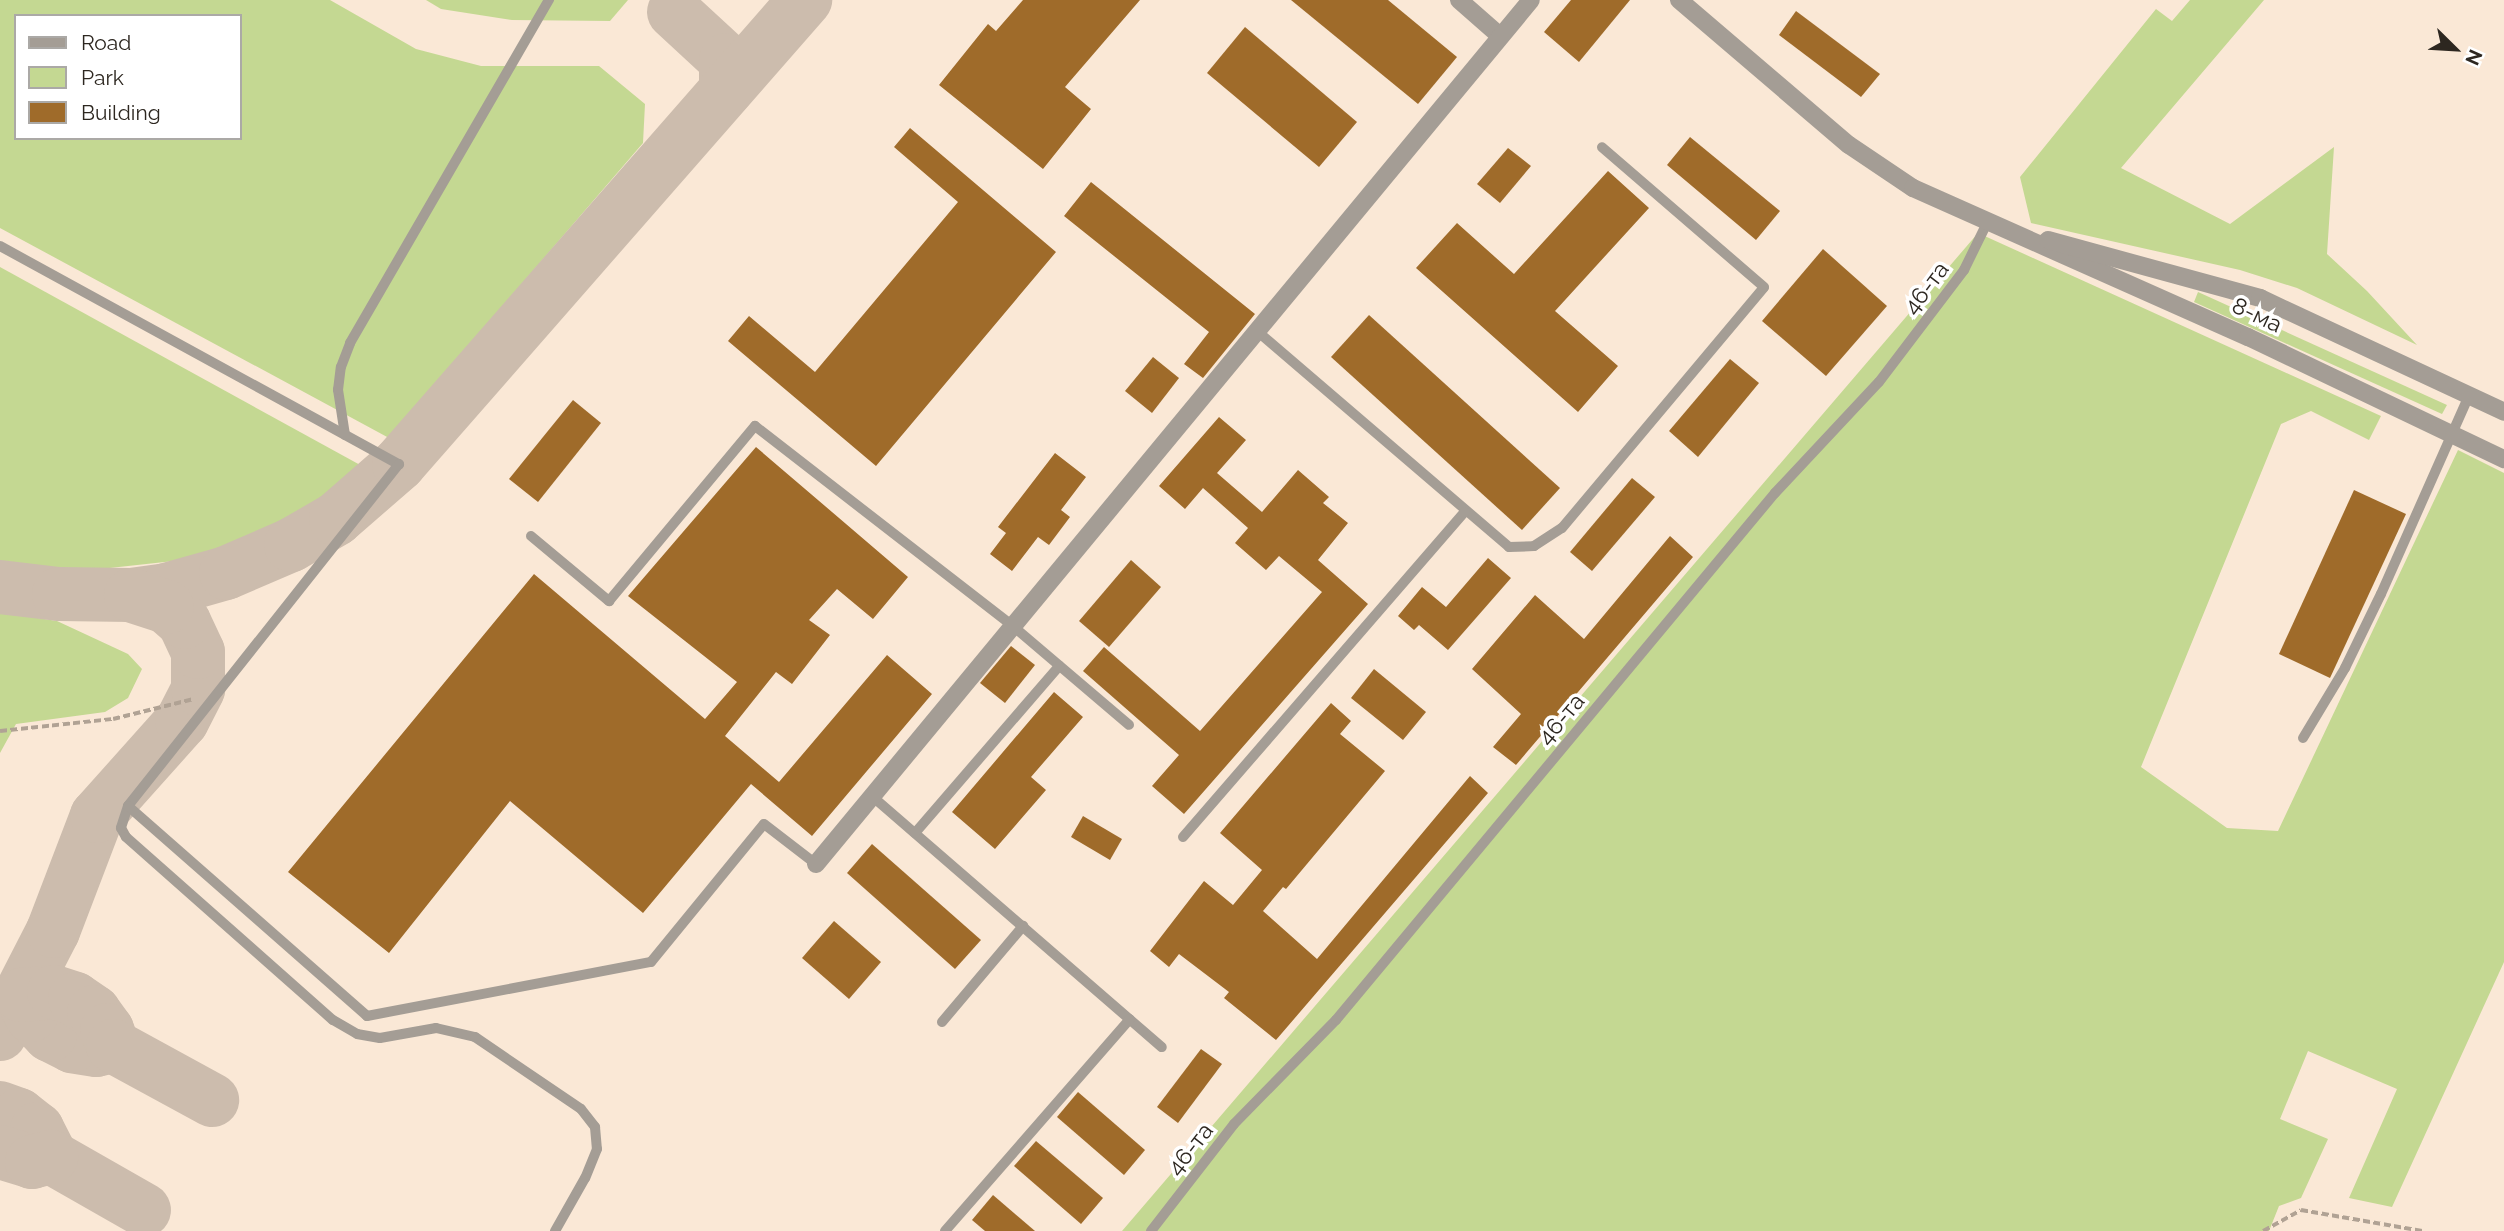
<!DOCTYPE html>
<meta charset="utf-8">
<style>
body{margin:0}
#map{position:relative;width:2504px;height:1231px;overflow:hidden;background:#fae8d6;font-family:Raleway,sans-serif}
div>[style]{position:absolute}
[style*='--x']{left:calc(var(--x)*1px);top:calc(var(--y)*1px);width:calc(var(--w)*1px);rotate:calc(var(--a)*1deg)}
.green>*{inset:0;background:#c4d892}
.taxiway>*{height:54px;margin:-27px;padding:0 27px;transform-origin:27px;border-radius:27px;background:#ccbcad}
.building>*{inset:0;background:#9f6b2a}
.path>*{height:3.5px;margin-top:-1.75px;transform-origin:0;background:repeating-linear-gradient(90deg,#b0a294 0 7px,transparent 0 10.5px)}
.service>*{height:10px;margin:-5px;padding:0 5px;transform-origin:5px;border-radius:5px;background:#a49d95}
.minor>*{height:18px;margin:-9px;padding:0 9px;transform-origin:9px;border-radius:9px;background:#a49d95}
span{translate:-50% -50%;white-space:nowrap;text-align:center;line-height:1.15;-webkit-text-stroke:7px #fff;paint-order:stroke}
.street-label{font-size:23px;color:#2d2720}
.legend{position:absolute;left:14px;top:14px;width:228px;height:126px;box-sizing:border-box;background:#fff;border:2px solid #aba9a6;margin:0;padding:9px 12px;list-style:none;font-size:21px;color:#2d2720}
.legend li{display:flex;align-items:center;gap:14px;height:35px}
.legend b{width:35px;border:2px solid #aba9a6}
.north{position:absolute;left:2420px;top:14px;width:70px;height:70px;-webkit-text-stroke:5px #fff;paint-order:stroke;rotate:114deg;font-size:19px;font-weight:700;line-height:28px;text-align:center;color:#2d2720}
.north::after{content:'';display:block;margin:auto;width:24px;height:32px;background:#2d2720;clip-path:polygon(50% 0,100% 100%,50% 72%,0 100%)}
</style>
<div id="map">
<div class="green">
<div style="clip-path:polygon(evenodd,0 0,330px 0,416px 49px,481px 66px,599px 66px,645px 104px,643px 143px,389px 438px,0 228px,0 0,16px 16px,240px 16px,240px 138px,16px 138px,16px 16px)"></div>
<div style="clip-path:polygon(426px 0,628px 0,610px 21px,512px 20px,441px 9px)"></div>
<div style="clip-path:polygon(2190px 0,2264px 0,2121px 168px,2230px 224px,2334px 147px,2327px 254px,2367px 291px,2417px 345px,2297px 288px,2240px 270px,2031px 223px,2020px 177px,2156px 9px,2172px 21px)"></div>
<div style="clip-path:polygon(1978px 233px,2381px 416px,2369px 440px,2311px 411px,2281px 424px,2141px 767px,2227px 828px,2278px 831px,2458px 450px,2504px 473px,2504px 962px,2392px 1207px,2349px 1198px,2397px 1089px,2308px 1051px,2280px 1119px,2328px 1139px,2301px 1198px,2279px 1206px,2269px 1231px,1122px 1231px)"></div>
<div style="clip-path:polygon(0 267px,362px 466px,338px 488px,254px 537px,183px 560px,73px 572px,0 561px)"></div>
<div style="clip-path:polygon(2198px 292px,2447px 405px,2442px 414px,2194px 302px)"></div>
<div style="clip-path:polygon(0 612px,57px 621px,128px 654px,142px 669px,128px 698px,105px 712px,16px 724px,0 753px)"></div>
</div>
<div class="taxiway">
<div style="--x:674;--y:12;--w:71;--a:42.7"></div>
<div style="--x:726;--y:60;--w:30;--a:90"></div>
<div style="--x:0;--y:587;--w:59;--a:6.8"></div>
<div style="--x:59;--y:594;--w:72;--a:0.8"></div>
<div style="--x:131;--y:595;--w:35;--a:-8"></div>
<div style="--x:166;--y:590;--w:62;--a:-15.8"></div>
<div style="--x:226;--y:573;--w:71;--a:-23.3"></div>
<div style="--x:291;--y:545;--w:52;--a:-30"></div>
<div style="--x:336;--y:519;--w:84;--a:-41.1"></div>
<div style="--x:399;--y:464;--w:617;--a:-48.81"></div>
<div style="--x:0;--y:1034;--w:116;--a:-62.8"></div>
<div style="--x:53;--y:931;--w:123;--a:-69.1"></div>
<div style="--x:97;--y:816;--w:127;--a:-48.2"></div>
<div style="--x:182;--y:721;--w:36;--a:-63"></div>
<div style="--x:198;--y:689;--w:37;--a:-90"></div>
<div style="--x:198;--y:652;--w:33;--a:-115"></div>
<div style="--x:184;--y:622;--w:23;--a:-139"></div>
<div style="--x:167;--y:607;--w:38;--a:-162"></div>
<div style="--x:113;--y:1046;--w:17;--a:167"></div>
<div style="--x:96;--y:1050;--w:24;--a:-171"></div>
<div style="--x:72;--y:1046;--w:25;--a:-153"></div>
<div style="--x:50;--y:1035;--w:28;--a:-134"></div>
<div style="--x:31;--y:1015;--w:22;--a:-117"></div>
<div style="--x:21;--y:995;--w:33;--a:-5"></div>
<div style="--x:54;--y:992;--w:22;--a:18"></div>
<div style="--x:75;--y:999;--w:23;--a:34"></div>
<div style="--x:94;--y:1012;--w:22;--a:54"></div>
<div style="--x:107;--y:1030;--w:17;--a:69"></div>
<div style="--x:113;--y:1046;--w:113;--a:28.6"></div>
<div style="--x:0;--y:1108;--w:20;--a:20"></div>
<div style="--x:19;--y:1115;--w:23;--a:38"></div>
<div style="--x:37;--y:1129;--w:31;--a:63"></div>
<div style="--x:51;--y:1157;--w:107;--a:29.7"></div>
<div style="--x:0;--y:1152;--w:34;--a:17"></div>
<div style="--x:32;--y:1162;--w:20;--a:-15"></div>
</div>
<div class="building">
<div style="clip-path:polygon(1023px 0,1140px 0,1065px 87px,1091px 109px,1043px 169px,939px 85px,988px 24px,996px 31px)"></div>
<div style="clip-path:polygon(1291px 0,1388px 0,1457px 57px,1418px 104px)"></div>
<div style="clip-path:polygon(1571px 0,1630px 0,1579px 62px,1544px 32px)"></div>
<div style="clip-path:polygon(1796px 11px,1880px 74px,1861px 97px,1779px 35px)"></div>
<div style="clip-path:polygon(1245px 27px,1357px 122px,1319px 167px,1207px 73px)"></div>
<div style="clip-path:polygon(910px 128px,1056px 252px,876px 466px,728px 341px,749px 316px,815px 372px,958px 202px,894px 147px)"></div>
<div style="clip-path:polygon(1690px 137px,1780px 211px,1756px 240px,1667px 165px)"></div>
<div style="clip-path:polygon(1508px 148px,1531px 166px,1500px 203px,1477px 184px)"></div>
<div style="clip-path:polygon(1608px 171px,1649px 208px,1555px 311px,1618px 366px,1578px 412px,1416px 268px,1457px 223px,1514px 274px)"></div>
<div style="clip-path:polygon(1091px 182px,1255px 314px,1203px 378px,1184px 364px,1209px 332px,1064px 216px)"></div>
<div style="clip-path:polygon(1823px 249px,1887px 306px,1826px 376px,1762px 321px)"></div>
<div style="clip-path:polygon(1369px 315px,1560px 488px,1522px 530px,1331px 357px)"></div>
<div style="clip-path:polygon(1153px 357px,1179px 378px,1152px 413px,1125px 391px)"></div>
<div style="clip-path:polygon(1730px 359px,1759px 383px,1698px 457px,1669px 431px)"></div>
<div style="clip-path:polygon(573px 400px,601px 423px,538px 502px,509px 479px)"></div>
<div style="clip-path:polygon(1219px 417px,1246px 440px,1217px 473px,1262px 512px,1298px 470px,1329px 497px,1323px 503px,1348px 523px,1318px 560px,1368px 604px,1184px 814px,1152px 786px,1179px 755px,1083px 671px,1104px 647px,1200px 731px,1322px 592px,1279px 556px,1266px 570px,1235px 543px,1248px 528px,1203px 488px,1185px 509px,1159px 486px)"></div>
<div style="clip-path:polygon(756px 447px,908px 577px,873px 619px,837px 589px,809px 620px,830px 635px,792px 684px,776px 672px,725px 736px,779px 782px,887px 655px,932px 694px,812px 836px,751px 784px,643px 913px,510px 801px,389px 953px,288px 872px,534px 574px,705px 719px,737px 682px,628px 596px)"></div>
<div style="clip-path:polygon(1055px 453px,1086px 477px,1061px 510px,1070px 517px,1049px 545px,1038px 537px,1012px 571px,990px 554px,1006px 533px,998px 527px)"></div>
<div style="clip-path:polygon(1632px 478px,1655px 497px,1592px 571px,1570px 552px)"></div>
<div style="clip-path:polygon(2354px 490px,2406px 514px,2330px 678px,2279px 654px)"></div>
<div style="clip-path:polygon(1670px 536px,1693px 557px,1516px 765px,1493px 747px,1521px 714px,1472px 669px,1535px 595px,1584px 639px)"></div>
<div style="clip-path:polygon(1488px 558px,1511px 578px,1448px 650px,1419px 625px,1414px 630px,1398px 616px,1422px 587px,1446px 607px)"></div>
<div style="clip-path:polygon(1131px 560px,1161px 587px,1109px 647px,1079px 621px)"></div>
<div style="clip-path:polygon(1011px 646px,1035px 665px,1005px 703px,980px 683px)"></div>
<div style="clip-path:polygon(1374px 669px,1426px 712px,1403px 740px,1351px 698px)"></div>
<div style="clip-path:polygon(1054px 692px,1083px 717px,1031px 777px,1046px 790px,995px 849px,952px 812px)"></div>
<div style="clip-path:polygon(1331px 703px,1351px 721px,1340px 734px,1385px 771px,1286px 889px,1283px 887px,1263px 911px,1317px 959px,1470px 776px,1488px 793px,1276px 1040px,1224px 998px,1229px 992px,1179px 954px,1169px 967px,1150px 951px,1204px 881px,1233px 905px,1262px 870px,1220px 833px)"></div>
<div style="clip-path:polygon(1083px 816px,1122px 839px,1110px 860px,1071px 837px)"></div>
<div style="clip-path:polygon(872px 844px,981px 940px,955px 969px,847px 873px)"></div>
<div style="clip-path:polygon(834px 921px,881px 962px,849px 999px,802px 958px)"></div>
<div style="clip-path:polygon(1201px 1049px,1222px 1064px,1178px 1123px,1157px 1107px)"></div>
<div style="clip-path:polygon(1078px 1092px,1145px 1150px,1124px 1175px,1057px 1117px)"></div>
<div style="clip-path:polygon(1036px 1141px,1103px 1198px,1081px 1224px,1014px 1166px)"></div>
<div style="clip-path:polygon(993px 1195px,1035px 1231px,985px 1231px,972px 1220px)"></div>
</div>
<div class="path">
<div style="--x:0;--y:731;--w:114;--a:-6.1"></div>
<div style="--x:113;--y:719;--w:83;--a:-13.9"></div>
<div style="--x:2263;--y:1231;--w:43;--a:-28.9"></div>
<div style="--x:2301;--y:1210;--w:123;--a:9.8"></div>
</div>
<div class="service">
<div style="--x:0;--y:246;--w:455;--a:28.7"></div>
<div style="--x:399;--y:464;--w:436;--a:128.4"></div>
<div style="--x:128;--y:806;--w:23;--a:108"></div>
<div style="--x:121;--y:828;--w:10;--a:61"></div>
<div style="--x:126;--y:837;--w:276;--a:41.5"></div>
<div style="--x:333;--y:1020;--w:28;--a:30"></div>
<div style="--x:357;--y:1034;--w:23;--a:10"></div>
<div style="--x:380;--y:1038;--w:57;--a:-10.1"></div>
<div style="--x:436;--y:1028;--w:40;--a:13"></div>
<div style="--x:475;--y:1037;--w:128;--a:34.2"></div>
<div style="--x:581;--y:1109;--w:23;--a:52"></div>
<div style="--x:595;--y:1127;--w:22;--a:85"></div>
<div style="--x:597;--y:1149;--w:31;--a:112"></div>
<div style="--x:585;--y:1178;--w:61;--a:119.5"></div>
<div style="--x:1257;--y:331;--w:332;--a:40.6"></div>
<div style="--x:1509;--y:547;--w:25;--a:-2"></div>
<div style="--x:1534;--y:546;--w:33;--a:-33"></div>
<div style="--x:1562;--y:528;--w:314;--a:-50"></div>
<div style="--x:1764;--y:287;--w:214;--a:-139.2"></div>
<div style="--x:345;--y:435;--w:46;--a:-98.8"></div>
<div style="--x:338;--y:390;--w:23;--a:-83"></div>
<div style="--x:341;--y:367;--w:26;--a:-69"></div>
<div style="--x:350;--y:343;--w:397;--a:-59.9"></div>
<div style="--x:531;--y:536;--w:102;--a:39.8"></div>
<div style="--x:609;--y:601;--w:228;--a:-50.2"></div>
<div style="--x:755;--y:426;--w:328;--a:37.8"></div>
<div style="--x:1014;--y:627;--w:151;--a:40.4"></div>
<div style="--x:2303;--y:738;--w:82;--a:-59"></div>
<div style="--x:2345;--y:668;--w:82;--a:-64.1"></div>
<div style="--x:2381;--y:594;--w:218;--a:-66.1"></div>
<div style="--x:873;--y:797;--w:382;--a:40.9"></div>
<div style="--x:128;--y:806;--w:318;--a:41.3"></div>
<div style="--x:367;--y:1016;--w:289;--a:-10.8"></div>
<div style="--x:651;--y:962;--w:178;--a:-50.7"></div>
<div style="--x:764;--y:824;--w:66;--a:37.6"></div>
<div style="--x:915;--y:833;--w:221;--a:-49.2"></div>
<div style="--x:1183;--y:837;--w:430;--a:-49.1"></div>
<div style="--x:942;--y:1022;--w:126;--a:-49.8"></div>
<div style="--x:945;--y:1231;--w:281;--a:-48.9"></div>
<div style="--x:1151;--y:1231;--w:135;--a:-52.2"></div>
<div style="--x:1234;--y:1124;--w:146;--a:-45.6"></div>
<div style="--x:1336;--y:1020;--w:686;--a:-50.21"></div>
<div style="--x:1775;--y:493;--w:152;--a:-46.9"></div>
<div style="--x:1879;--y:382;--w:141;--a:-52.8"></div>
<div style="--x:1964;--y:270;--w:52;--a:-63.9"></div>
</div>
<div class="minor">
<div style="--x:1459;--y:0;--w:55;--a:41.3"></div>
<div style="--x:1679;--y:0;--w:223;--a:40.5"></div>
<div style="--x:1849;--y:145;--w:77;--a:33.9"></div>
<div style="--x:1913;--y:188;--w:367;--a:24"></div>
<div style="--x:2248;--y:337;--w:284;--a:25.5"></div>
<div style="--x:2048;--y:240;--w:220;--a:15.3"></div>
<div style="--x:2260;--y:298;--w:269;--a:25"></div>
<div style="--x:816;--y:864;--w:1121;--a:-50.39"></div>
</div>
<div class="street-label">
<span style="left:1926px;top:288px;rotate:-53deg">46-та</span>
<span style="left:2257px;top:315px;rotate:25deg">8-ма</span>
<span style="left:1561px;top:719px;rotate:-50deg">46-та</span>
<span style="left:1190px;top:1149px;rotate:-52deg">46-та</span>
</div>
<ul class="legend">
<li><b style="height:9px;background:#a49d95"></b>Road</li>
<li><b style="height:19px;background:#c4d892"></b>Park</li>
<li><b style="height:19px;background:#9f6b2a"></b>Building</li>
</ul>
<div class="north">N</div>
</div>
